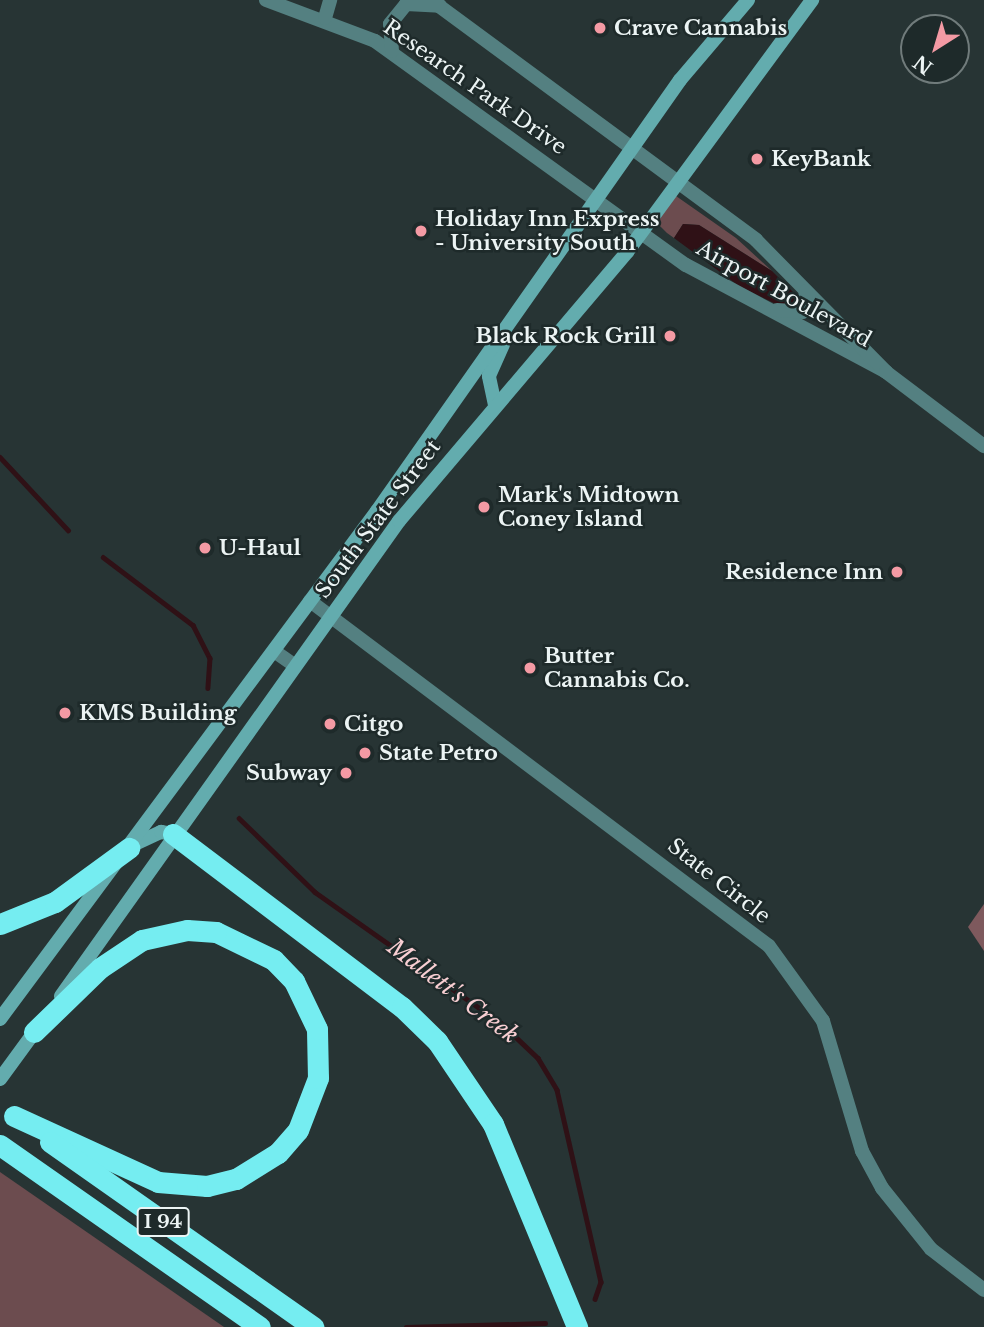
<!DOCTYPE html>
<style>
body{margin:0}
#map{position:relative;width:984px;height:1327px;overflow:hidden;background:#273434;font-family:"Libre Baskerville",serif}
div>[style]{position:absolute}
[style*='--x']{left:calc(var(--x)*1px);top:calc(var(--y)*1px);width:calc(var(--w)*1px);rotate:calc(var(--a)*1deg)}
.green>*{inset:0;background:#6c4c4f}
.forest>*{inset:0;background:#7e595d}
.water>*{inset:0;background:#2f1116}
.stream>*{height:4.5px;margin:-2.25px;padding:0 2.25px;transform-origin:2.25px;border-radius:2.25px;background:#2f1116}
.minor>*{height:14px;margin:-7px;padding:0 7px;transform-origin:7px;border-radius:7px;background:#548081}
.tertiary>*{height:14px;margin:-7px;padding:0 7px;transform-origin:7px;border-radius:7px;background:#548081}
.secondary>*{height:14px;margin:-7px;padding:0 7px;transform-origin:7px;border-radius:7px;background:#63acae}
.motorway>*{height:21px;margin:-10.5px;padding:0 10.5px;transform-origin:10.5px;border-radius:10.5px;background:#75edf1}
.dots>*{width:19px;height:19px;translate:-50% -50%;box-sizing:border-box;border:4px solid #1e2a2a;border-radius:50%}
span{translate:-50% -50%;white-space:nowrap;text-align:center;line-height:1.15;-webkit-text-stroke:5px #1e2a2a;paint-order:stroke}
.shield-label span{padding:2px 5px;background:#1e2a2a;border:2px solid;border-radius:5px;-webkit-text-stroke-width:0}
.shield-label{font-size:19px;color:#ecf4f4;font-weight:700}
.poi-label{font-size:21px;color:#ecf4f4;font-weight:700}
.left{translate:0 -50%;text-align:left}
.right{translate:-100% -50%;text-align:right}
.street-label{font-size:21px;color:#ecf4f4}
.water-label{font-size:23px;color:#f9cfd3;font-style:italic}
.north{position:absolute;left:900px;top:14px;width:70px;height:70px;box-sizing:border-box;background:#1e2a2a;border:2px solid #707b7b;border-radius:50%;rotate:217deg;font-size:19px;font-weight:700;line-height:28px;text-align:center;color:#ecf4f4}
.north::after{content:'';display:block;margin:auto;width:24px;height:32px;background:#f49aa4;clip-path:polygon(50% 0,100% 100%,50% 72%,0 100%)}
</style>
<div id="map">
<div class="green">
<div style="clip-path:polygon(676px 196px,736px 238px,772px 271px,699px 225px,683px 224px,674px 238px,667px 233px,656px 222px)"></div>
<div style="clip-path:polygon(0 1172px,224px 1327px,0 1327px)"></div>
</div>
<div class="forest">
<div style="clip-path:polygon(984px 904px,984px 951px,968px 927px)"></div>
</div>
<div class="water">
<div style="clip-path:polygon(683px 224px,699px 225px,772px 271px,793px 292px,796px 304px,782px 307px,739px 286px,674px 238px)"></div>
</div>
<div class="stream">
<div style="--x:0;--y:457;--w:100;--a:47"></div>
<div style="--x:103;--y:557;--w:113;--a:37.1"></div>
<div style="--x:193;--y:625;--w:37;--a:63"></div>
<div style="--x:210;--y:658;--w:30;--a:94"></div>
<div style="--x:239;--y:818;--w:106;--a:44.2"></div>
<div style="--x:315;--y:892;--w:228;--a:35.2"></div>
<div style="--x:501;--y:1023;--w:51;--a:43.4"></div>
<div style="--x:538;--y:1058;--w:37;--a:59"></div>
<div style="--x:557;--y:1090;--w:197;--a:77.1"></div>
<div style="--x:601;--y:1282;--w:18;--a:109"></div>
<div style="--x:406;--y:1327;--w:139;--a:-1.6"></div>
</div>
<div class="minor">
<div style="--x:310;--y:601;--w:574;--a:36.93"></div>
<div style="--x:769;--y:946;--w:92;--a:54.2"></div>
<div style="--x:823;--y:1021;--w:136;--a:73.3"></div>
<div style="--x:862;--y:1151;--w:42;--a:61.6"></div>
<div style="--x:882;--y:1188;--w:78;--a:51.2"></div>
<div style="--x:931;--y:1249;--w:67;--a:37.7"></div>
<div style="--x:274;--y:651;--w:24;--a:35"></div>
</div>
<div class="tertiary">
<div style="--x:266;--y:0;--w:116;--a:20.6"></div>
<div style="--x:375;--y:41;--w:383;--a:35.8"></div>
<div style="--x:686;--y:265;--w:227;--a:28.1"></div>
<div style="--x:431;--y:0;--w:404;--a:36.4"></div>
<div style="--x:756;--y:240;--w:185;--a:45.4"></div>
<div style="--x:886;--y:372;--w:123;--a:37.1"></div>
<div style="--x:325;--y:18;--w:19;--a:-74"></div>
<div style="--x:392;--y:51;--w:27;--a:-94"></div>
<div style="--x:390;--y:24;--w:26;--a:-51"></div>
<div style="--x:406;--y:4;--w:34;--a:3"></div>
<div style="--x:777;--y:310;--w:26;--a:4"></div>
<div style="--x:803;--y:312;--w:21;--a:-82"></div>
</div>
<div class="secondary">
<div style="--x:495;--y:405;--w:30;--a:-102"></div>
<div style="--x:489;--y:376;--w:34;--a:-66"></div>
<div style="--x:135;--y:844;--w:29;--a:-25"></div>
<div style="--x:161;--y:832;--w:12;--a:9"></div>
<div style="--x:61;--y:996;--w:583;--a:-54.57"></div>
<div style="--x:399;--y:521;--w:353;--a:-49.7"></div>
<div style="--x:627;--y:252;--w:313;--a:-53.7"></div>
<div style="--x:0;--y:1019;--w:633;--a:-53.42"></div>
<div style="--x:377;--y:511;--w:527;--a:-54.89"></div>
<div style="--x:680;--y:80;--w:105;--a:-49.6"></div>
<div style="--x:0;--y:1079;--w:64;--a:-53.8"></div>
</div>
<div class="motorway">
<div style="--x:173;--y:834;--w:287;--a:37.1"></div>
<div style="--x:402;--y:1007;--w:49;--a:44.2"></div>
<div style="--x:437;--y:1041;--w:100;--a:56"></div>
<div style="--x:493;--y:1124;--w:220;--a:67.5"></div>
<div style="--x:0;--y:924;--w:59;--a:-21.8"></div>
<div style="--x:55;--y:902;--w:92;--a:-36.1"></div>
<div style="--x:14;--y:1116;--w:158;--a:24.6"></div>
<div style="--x:158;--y:1182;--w:49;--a:4.7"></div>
<div style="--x:207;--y:1186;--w:30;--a:-14"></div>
<div style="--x:236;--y:1179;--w:49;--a:-31.8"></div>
<div style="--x:278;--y:1153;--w:30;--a:-49"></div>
<div style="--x:298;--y:1130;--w:56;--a:-69"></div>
<div style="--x:318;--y:1078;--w:49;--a:-91.2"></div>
<div style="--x:317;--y:1029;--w:53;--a:-115.6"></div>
<div style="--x:294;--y:981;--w:29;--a:-134"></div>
<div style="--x:274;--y:960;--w:64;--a:-154.2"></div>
<div style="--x:216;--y:932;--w:29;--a:-176"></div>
<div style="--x:187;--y:930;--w:46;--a:167.5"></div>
<div style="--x:142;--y:940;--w:50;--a:146.3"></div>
<div style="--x:100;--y:968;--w:92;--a:135.9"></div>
<div style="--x:50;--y:1142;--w:322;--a:35.1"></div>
<div style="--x:0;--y:1145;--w:317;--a:35"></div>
</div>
<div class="dots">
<div style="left:600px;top:28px;background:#f49aa4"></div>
<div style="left:757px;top:159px;background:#f49aa4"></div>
<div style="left:421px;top:231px;background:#f49aa4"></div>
<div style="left:670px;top:336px;background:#f49aa4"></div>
<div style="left:484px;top:507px;background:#f49aa4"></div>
<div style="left:205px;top:548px;background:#f49aa4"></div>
<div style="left:897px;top:572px;background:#f49aa4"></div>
<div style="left:530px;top:668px;background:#f49aa4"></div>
<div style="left:65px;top:713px;background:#f49aa4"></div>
<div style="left:330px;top:724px;background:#f49aa4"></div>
<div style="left:365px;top:753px;background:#f49aa4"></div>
<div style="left:346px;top:773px;background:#f49aa4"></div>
</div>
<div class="shield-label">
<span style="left:163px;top:1222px">I 94</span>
</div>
<div class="poi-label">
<span class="left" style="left:614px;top:28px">Crave Cannabis</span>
<span class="left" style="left:771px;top:159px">KeyBank</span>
<span class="left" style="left:435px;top:231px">Holiday Inn Express<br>- University South</span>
<span class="right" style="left:656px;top:336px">Black Rock Grill</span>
<span class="left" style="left:498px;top:507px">Mark's Midtown<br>Coney Island</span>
<span class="left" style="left:219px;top:548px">U-Haul</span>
<span class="right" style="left:883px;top:572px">Residence Inn</span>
<span class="left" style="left:544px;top:668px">Butter<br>Cannabis Co.</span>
<span class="left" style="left:79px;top:713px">KMS Building</span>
<span class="left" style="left:344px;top:724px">Citgo</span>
<span class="left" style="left:379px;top:753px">State Petro</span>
<span class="right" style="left:332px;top:773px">Subway</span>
</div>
<div class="street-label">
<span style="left:475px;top:87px;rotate:35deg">Research Park Drive</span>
<span style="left:784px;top:294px;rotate:29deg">Airport Boulevard</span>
<span style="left:378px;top:519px;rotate:-53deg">South State Street</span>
<span style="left:719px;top:881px;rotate:38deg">State Circle</span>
</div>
<div class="water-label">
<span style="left:453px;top:991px;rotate:37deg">Mallett's Creek</span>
</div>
<div class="north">N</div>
</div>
